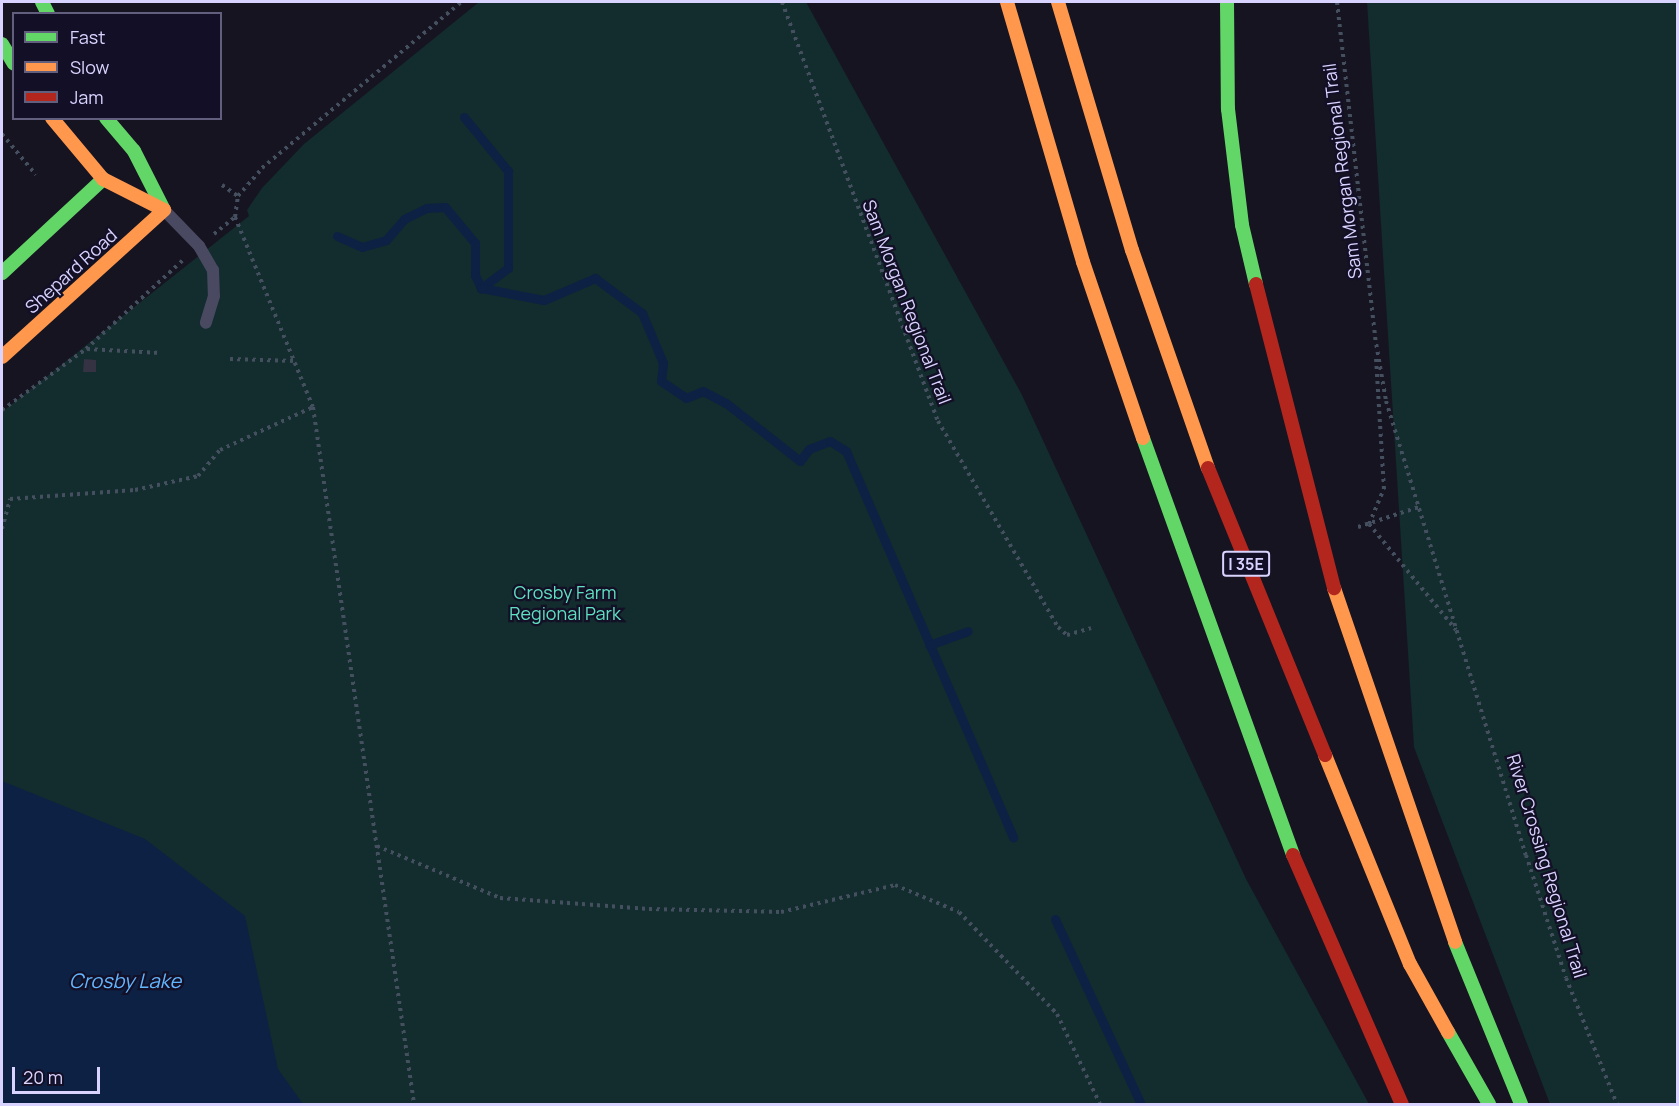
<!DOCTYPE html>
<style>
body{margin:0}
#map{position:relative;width:1679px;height:1106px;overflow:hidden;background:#161421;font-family:Manrope,sans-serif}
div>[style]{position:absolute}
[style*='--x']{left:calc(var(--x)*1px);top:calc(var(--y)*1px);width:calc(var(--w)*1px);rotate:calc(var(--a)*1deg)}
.green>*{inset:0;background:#132c2d}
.water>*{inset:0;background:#0d2144}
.stream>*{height:9px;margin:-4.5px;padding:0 4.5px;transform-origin:4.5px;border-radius:4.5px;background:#0d2144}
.building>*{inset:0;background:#343243}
.path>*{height:4px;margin-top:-2px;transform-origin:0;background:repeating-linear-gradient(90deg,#44505f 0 3px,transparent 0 7.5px)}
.lane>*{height:12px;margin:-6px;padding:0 6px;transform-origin:6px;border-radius:6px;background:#4a4962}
.fast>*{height:14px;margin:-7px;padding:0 7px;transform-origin:7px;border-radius:7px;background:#63d668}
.slow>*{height:14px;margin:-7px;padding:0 7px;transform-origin:7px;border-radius:7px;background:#ff974d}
.jam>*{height:14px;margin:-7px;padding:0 7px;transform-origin:7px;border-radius:7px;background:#b3261e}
span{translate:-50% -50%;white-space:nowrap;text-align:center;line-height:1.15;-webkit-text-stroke:4.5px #130f26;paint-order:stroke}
.shield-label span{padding:2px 4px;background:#130f26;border:2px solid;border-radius:4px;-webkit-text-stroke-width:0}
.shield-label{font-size:16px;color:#d9d4ff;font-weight:700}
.street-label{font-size:18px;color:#d9d4ff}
.park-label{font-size:18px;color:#5fe0c0}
.water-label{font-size:20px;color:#62b6ff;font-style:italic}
.frame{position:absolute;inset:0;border:3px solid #d9d4ff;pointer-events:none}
.legend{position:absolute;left:12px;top:12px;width:210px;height:108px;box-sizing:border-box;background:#130f26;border:2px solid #625e7d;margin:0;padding:8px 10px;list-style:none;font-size:18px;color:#d9d4ff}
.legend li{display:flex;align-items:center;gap:12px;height:30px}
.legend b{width:30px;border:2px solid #625e7d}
.scale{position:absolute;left:12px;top:1067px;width:88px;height:27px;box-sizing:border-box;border:3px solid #d9d4ff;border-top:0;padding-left:8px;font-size:18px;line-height:21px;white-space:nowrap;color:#d9d4ff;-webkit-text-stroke:4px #130f26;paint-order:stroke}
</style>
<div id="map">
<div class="green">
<div style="clip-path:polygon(479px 2px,806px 2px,1022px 395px,1246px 879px,1369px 1104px,2px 1104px,2px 412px,249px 216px,247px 210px,262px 188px,304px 144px)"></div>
<div style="clip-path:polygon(1367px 2px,1677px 2px,1677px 1104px,1550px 1104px,1414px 747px)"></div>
</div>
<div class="water">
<div style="clip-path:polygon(2px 781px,145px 839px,245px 916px,278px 1069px,303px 1104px,2px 1104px)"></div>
</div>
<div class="stream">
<div style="--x:464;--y:117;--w:70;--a:50.8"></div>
<div style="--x:508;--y:171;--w:97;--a:90"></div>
<div style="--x:508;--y:268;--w:34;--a:143"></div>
<div style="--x:337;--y:236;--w:27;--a:24"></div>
<div style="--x:362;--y:247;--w:25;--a:-16"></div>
<div style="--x:386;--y:240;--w:28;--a:-49"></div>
<div style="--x:404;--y:219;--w:25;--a:-26"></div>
<div style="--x:427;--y:208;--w:18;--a:-3"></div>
<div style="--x:445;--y:207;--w:47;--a:50.2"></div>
<div style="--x:475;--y:243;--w:32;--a:90"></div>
<div style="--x:475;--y:275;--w:14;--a:65"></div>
<div style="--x:481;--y:288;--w:64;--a:10.8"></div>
<div style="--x:544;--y:300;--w:56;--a:-23.3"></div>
<div style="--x:595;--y:278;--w:59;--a:36.7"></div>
<div style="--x:642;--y:313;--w:54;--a:67.2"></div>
<div style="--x:663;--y:363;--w:18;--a:96"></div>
<div style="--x:661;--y:381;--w:30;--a:34"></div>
<div style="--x:686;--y:398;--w:18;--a:-22"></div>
<div style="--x:703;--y:391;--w:26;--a:28"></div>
<div style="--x:726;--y:403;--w:94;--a:38.1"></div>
<div style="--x:800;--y:461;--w:15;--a:-53"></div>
<div style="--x:809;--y:449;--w:22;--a:-21"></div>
<div style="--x:830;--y:441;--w:19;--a:32"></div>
<div style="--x:846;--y:451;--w:421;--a:66.6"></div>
<div style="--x:929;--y:645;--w:41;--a:-19.7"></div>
<div style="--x:1055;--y:919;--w:204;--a:65.1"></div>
</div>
<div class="building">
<div style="clip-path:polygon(84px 359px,96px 360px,96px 372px,83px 372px)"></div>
</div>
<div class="path">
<div style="--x:782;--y:2;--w:447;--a:69.6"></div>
<div style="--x:938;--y:421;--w:238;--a:59.8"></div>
<div style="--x:1058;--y:627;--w:12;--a:42"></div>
<div style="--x:1067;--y:635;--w:25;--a:-16"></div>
<div style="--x:1337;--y:2;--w:338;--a:83.5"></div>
<div style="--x:2;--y:134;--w:53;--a:50.3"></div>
<div style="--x:222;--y:185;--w:19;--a:35"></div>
<div style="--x:235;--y:217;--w:205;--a:67.7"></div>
<div style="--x:313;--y:407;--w:704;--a:81.75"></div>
<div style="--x:214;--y:234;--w:27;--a:-39"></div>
<div style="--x:235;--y:217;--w:21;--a:-82"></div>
<div style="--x:238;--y:196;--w:37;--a:-49"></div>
<div style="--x:262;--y:168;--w:259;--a:-39.8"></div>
<div style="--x:1375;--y:337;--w:65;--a:80.2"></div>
<div style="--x:1386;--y:401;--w:475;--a:72.9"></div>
<div style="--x:1526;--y:855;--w:129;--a:72"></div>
<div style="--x:1566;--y:978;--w:136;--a:68"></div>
<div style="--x:87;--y:349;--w:74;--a:3.1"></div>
<div style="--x:230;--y:359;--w:66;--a:1.7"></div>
<div style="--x:2;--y:410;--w:104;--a:-36"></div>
<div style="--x:86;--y:349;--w:132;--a:-42.5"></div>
<div style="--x:1369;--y:524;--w:38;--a:-67"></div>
<div style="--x:1384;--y:489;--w:132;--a:-93.5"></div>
<div style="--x:1369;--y:524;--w:137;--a:50.6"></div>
<div style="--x:1358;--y:527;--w:67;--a:-18.2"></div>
<div style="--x:2;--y:529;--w:31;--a:-75"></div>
<div style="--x:10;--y:499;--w:125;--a:-4.1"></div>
<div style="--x:135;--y:490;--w:65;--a:-12.5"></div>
<div style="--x:198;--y:476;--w:34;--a:-50"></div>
<div style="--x:220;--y:450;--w:102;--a:-24.8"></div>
<div style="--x:377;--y:846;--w:134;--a:22.9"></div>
<div style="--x:500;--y:898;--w:149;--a:4.2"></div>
<div style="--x:649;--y:909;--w:132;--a:1.3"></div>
<div style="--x:781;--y:912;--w:117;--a:-13.3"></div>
<div style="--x:895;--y:885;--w:69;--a:22.9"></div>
<div style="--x:959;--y:912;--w:141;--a:46.1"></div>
<div style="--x:1057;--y:1014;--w:100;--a:64.5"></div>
</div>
<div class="lane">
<div style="--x:165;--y:211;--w:49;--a:45.8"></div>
<div style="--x:199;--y:246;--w:28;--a:60"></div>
<div style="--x:213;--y:270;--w:26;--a:88"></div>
<div style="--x:214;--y:296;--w:28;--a:107"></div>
</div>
<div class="fast">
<div style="--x:42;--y:2;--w:13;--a:63"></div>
<div style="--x:1227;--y:2;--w:107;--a:89.5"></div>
<div style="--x:1228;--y:109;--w:117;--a:83.1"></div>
<div style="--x:1242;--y:225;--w:61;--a:76.7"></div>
<div style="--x:2;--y:44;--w:23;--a:59"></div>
<div style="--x:106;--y:118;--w:43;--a:49.7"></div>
<div style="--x:134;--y:151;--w:66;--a:63"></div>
<div style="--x:2;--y:273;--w:138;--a:-42.9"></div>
<div style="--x:1143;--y:438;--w:443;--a:70.2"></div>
<div style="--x:1455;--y:942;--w:175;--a:67.8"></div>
<div style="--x:1448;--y:1032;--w:83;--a:60.3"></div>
</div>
<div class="slow">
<div style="--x:1007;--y:2;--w:271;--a:73.7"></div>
<div style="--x:1083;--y:262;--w:186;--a:71.2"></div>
<div style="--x:1058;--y:2;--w:259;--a:73.4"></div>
<div style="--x:1132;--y:250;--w:231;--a:70.8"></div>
<div style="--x:52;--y:118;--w:80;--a:50.1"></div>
<div style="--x:103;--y:179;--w:68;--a:26.9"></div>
<div style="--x:2;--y:357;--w:219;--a:-42.2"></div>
<div style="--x:1334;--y:588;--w:374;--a:71.1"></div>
<div style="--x:1325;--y:755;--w:226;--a:67.9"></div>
<div style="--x:1410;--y:964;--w:78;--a:60.8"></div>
</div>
<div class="jam">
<div style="--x:1256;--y:284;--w:314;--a:75.6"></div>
<div style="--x:1208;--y:468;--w:310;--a:67.8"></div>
<div style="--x:1293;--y:855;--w:272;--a:66.4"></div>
</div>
<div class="shield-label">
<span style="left:1246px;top:564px">I 35E</span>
</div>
<div class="street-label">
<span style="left:1342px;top:171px;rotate:-97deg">Sam Morgan Regional Trail</span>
<span style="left:71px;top:271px;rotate:-42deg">Shepard Road</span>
<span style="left:907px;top:302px;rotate:69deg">Sam Morgan Regional Trail</span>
<span style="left:1547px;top:866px;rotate:73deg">River Crossing Regional Trail</span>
</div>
<div class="park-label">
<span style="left:565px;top:603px">Crosby Farm<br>Regional Park</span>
</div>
<div class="water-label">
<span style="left:125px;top:980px">Crosby Lake</span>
</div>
<div class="frame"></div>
<ul class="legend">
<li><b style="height:8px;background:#63d668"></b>Fast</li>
<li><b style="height:8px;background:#ff974d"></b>Slow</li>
<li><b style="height:8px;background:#b3261e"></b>Jam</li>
</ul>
<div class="scale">20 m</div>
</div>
